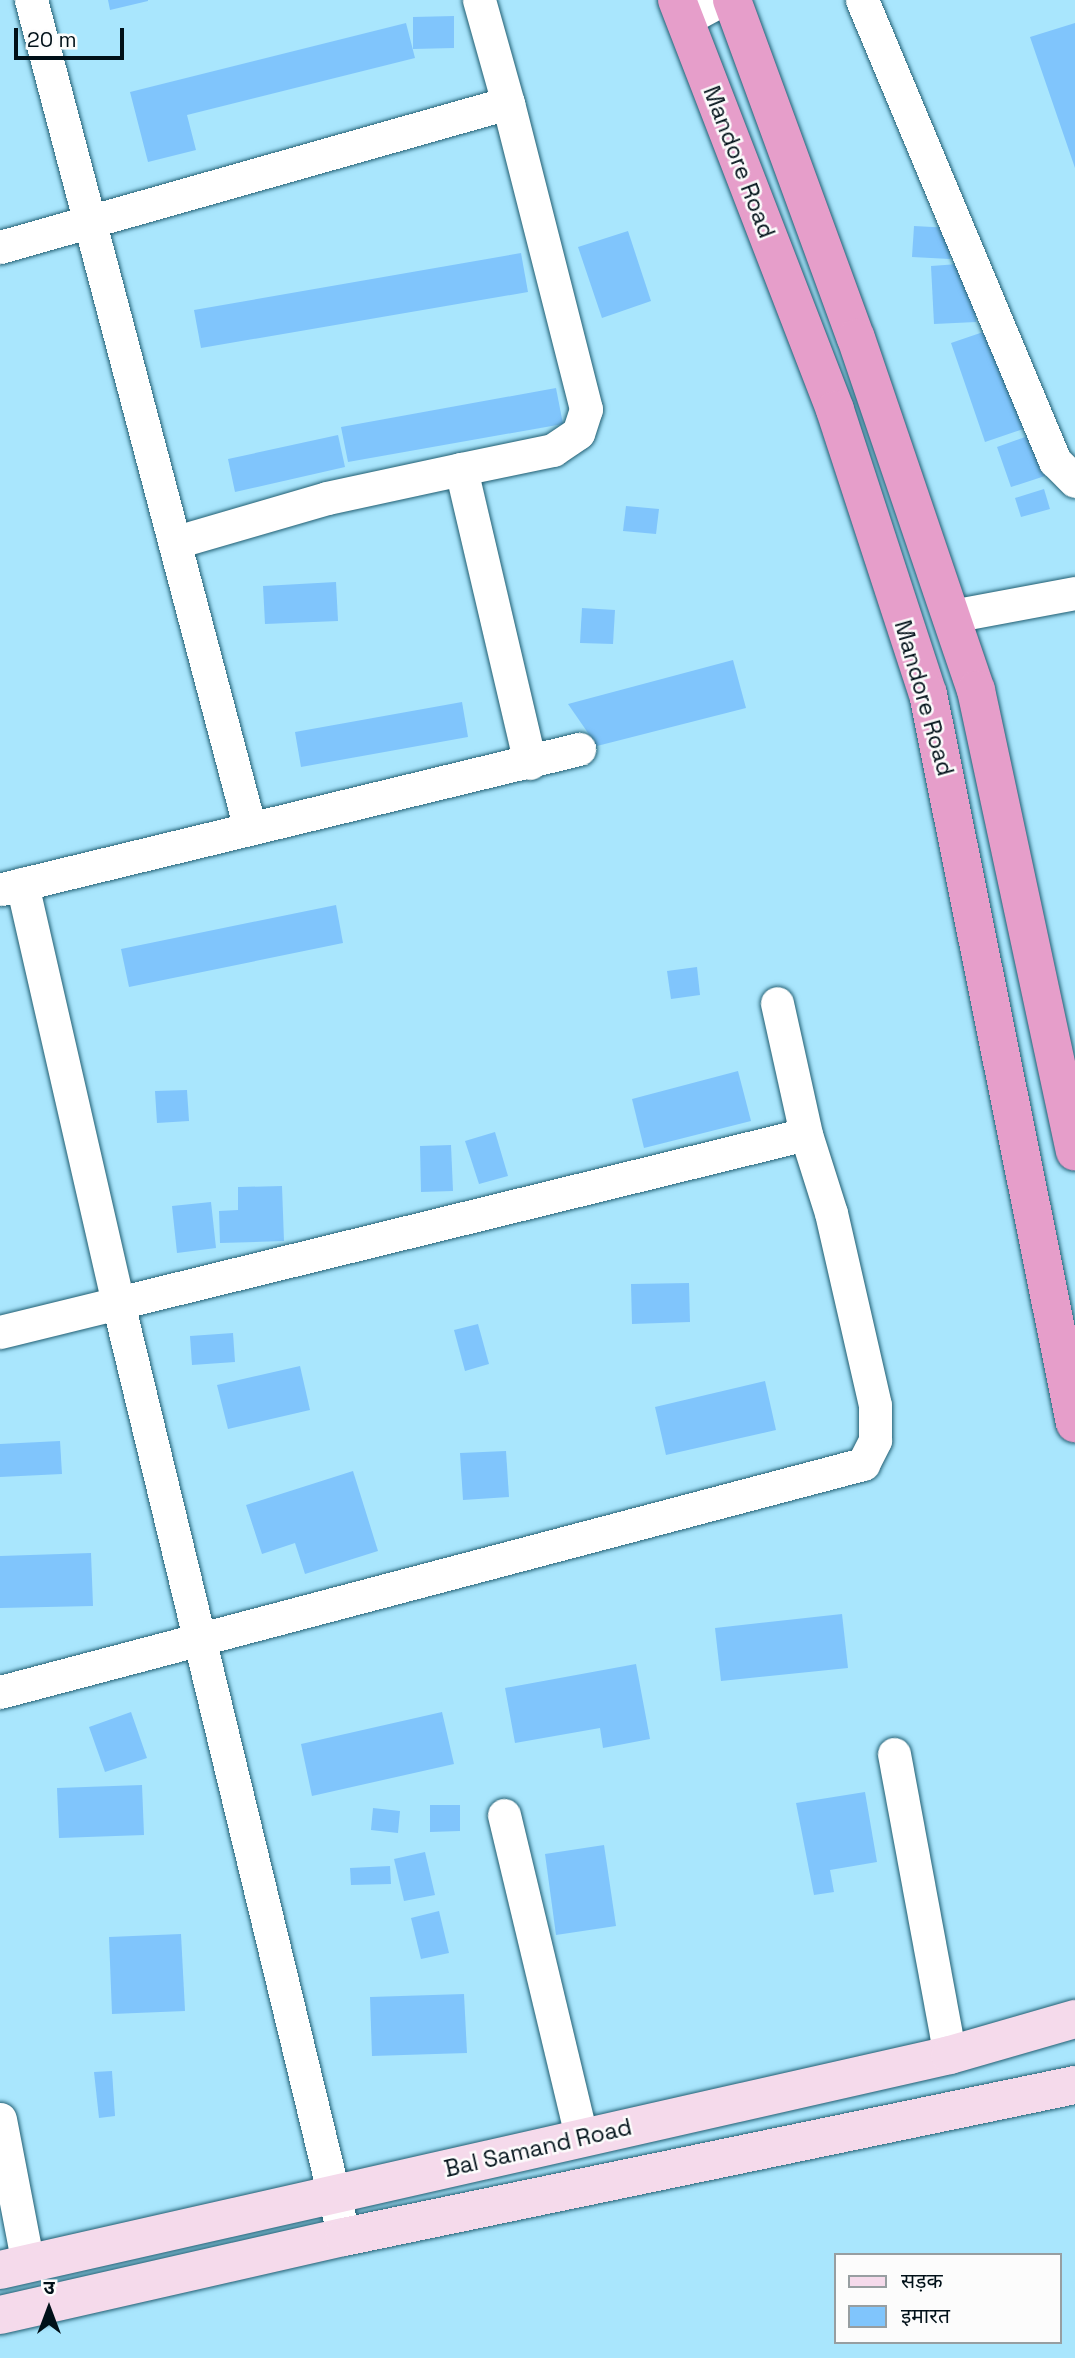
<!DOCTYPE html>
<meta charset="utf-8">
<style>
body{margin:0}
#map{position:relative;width:1075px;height:2358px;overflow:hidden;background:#a9e6fd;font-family:"Space Grotesk","Noto Sans Devanagari",sans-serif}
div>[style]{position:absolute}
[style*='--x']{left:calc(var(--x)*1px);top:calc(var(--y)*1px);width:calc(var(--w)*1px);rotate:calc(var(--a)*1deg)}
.building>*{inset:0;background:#80c5fc}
.roads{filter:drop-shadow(0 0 2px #215e72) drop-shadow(0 0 2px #215e72)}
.minor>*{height:33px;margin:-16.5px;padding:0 16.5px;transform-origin:16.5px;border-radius:16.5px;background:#fff}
.secondary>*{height:38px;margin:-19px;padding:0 19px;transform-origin:19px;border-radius:19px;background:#f5daeb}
.trunk>*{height:38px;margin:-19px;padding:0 19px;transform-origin:19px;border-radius:19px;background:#e69eca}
span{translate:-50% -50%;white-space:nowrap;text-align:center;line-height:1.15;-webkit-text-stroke:5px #fcfcfc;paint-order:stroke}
.street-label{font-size:23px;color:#001018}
.legend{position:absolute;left:834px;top:2253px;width:228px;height:91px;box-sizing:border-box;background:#fcfcfc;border:2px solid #979ea1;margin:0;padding:9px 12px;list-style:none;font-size:21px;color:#001018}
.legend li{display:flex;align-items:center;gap:14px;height:35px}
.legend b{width:35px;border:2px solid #979ea1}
.north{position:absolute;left:14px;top:2274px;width:70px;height:70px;-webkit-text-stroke:5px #fcfcfc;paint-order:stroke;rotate:0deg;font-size:19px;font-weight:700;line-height:28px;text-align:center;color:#001018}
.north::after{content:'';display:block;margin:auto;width:24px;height:32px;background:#001018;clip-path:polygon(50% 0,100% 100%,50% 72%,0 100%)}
.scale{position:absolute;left:14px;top:28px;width:110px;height:32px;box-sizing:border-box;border:4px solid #001018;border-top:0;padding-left:9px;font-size:21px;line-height:24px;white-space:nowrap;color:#001018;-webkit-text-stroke:5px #fcfcfc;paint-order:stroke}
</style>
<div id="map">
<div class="building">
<div style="clip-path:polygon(108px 0,148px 0,148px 1px,110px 10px)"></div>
<div style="clip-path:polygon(454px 16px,454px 48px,413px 49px,413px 17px)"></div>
<div style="clip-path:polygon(406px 23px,415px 58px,187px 115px,196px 150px,148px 162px,130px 92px)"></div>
<div style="clip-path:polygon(1075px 23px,1075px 168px,1030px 37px)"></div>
<div style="clip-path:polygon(914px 226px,951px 228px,950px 259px,912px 257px)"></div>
<div style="clip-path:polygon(628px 231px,651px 301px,602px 318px,578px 247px)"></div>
<div style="clip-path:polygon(521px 253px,528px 292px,201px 348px,194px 310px)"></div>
<div style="clip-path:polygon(972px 263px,976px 322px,934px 324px,931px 266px)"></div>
<div style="clip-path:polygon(989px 330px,1023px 429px,985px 442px,951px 343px)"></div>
<div style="clip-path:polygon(556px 388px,563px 424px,348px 462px,341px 427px)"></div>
<div style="clip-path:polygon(338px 435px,345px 467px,235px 492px,228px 459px)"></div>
<div style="clip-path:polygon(1031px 435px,1045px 476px,1011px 487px,997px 447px)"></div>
<div style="clip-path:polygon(1044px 489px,1050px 509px,1021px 517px,1015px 498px)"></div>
<div style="clip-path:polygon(626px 506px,659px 509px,656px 534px,623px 531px)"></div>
<div style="clip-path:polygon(336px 582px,338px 621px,265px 624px,263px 586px)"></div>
<div style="clip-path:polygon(582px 608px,615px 610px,613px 644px,580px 643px)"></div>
<div style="clip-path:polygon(733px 660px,746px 708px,597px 746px,568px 704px)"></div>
<div style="clip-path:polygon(462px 702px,468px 737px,301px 767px,295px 732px)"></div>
<div style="clip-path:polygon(336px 905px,343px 943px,129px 987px,121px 949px)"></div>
<div style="clip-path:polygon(697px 967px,700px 995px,671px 999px,667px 971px)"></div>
<div style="clip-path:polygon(738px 1071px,751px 1121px,644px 1148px,632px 1099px)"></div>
<div style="clip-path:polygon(187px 1090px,189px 1121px,157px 1123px,155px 1091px)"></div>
<div style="clip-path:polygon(495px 1132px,508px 1176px,479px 1184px,465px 1141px)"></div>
<div style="clip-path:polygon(451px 1145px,453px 1191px,421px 1192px,420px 1146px)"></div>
<div style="clip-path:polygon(282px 1186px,284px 1241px,220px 1243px,219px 1211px,238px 1210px,238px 1187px)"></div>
<div style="clip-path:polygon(211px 1202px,216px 1248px,177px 1253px,172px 1206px)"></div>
<div style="clip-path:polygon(689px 1283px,690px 1322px,632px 1324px,631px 1284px)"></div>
<div style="clip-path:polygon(478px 1324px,489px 1364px,465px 1371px,454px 1330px)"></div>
<div style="clip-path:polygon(233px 1333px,235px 1362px,192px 1365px,190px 1336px)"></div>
<div style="clip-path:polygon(300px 1366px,310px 1410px,228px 1429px,217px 1385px)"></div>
<div style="clip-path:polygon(765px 1381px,776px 1430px,666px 1455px,655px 1407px)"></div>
<div style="clip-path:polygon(60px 1441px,62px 1474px,0 1477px,0 1444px)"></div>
<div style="clip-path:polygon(506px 1451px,509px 1497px,463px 1500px,460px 1453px)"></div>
<div style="clip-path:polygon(353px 1471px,378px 1551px,305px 1574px,295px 1543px,262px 1554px,246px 1505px)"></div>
<div style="clip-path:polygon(91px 1553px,93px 1606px,0 1608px,0 1556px)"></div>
<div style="clip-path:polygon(842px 1614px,848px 1668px,721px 1681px,715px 1628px)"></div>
<div style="clip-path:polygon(636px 1664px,650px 1739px,603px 1748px,600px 1728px,515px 1743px,505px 1688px)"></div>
<div style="clip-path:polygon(131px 1712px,147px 1758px,105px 1772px,89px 1727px)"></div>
<div style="clip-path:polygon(442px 1712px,454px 1764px,312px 1796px,301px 1744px)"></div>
<div style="clip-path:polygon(142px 1785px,144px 1835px,59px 1838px,57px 1788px)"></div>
<div style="clip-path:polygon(865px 1792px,877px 1862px,830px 1870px,834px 1892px,814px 1895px,796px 1803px)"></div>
<div style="clip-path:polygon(430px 1805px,460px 1805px,460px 1831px,430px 1832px)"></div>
<div style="clip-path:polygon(373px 1808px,400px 1811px,398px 1833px,371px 1830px)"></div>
<div style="clip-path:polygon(604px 1845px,616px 1926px,556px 1935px,545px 1854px)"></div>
<div style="clip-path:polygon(425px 1852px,435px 1895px,404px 1901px,394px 1859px)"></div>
<div style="clip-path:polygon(390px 1866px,391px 1884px,351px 1885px,350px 1868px)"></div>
<div style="clip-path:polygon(439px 1911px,449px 1953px,421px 1959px,411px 1918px)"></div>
<div style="clip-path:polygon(181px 1934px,185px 2011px,112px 2014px,109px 1937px)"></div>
<div style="clip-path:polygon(464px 1994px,467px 2053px,372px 2056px,370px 1997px)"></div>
<div style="clip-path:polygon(112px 2071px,115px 2116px,99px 2118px,94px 2072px)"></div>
</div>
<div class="roads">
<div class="minor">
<div style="--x:31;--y:0;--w:857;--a:75.2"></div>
<div style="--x:479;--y:0;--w:107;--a:74.3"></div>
<div style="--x:862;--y:0;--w:500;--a:67.3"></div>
<div style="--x:1055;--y:461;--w:28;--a:45"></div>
<div style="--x:684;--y:20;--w:42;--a:-28.4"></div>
<div style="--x:0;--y:247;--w:528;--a:-15.83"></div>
<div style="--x:508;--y:103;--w:316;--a:75.7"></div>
<div style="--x:586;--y:409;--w:25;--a:108"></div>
<div style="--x:578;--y:433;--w:30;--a:146"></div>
<div style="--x:553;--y:450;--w:94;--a:168.3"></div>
<div style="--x:176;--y:542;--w:157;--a:-16.2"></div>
<div style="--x:327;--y:498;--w:137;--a:-12.2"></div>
<div style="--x:461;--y:469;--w:302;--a:76.8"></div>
<div style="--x:952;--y:616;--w:125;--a:-10.6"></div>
<div style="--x:22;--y:884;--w:430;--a:77.1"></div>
<div style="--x:118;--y:1303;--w:708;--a:-13.8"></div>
<div style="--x:806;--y:1134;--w:134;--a:-102.5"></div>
<div style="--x:2;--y:889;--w:594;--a:-13.64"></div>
<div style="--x:0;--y:1332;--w:122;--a:-13.8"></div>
<div style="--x:118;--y:1303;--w:961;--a:76.4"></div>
<div style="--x:0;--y:1692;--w:893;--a:-14.8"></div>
<div style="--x:863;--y:1464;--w:27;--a:-63"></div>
<div style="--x:875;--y:1440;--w:35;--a:-90"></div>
<div style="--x:875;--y:1405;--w:197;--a:-102.9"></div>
<div style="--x:831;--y:1213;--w:83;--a:-107.6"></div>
<div style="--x:894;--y:1754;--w:306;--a:79.5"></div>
<div style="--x:504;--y:1815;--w:333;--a:76.5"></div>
<div style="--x:0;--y:2119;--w:148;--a:79.1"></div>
</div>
<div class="secondary">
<div style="--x:0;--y:2270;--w:974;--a:-12.75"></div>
<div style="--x:950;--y:2055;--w:130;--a:-16.1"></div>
<div style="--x:0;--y:2315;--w:353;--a:-12.8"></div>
<div style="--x:344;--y:2237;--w:747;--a:-11.75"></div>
</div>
<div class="trunk">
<div style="--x:677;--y:0;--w:439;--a:68.9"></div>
<div style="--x:835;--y:410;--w:299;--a:71.9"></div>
<div style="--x:928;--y:694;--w:744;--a:78.6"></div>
<div style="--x:732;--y:0;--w:360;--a:69.9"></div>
<div style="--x:856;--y:338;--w:372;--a:71.2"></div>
<div style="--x:976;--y:690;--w:472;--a:77.9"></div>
</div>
</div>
<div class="street-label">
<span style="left:739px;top:162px;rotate:69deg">Mandore Road</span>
<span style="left:924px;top:698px;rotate:74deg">Mandore Road</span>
<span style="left:538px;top:2148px;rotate:-13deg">Bal Samand Road</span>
</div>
<ul class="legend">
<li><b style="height:9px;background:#f5daeb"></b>सड़क</li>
<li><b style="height:19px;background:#80c5fc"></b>इमारत</li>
</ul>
<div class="north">उ</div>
<div class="scale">20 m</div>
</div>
